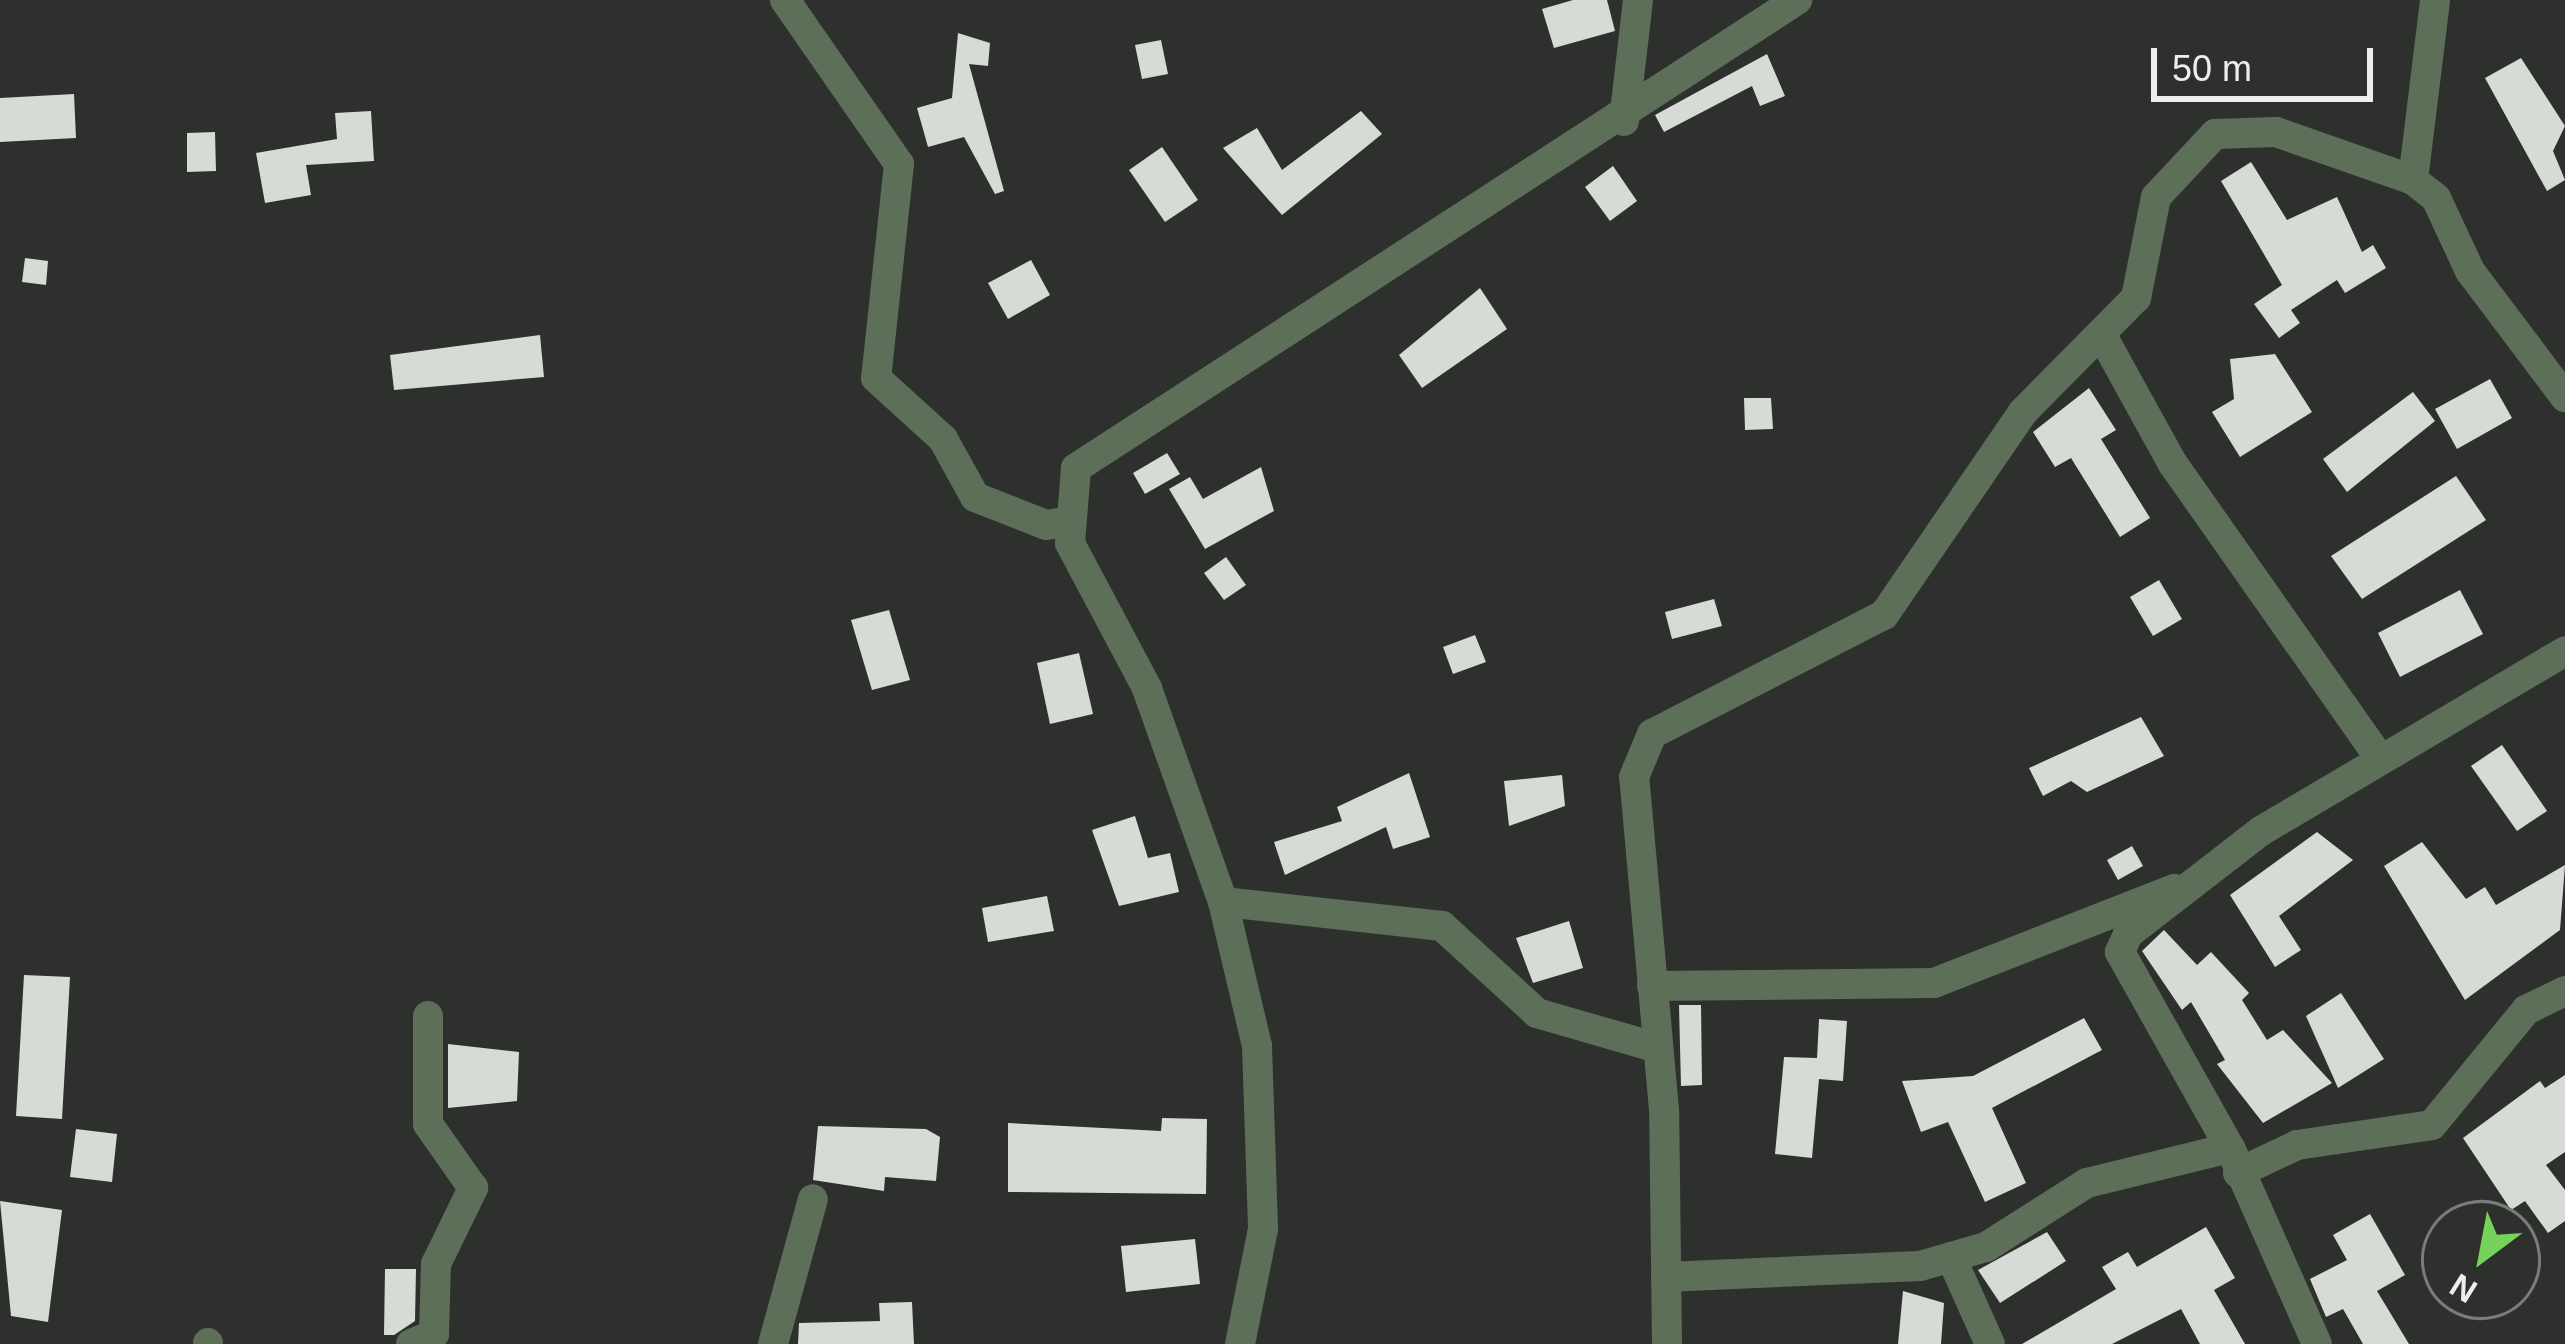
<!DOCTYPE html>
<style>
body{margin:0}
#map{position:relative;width:2565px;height:1344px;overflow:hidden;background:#2d302d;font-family:Arial,sans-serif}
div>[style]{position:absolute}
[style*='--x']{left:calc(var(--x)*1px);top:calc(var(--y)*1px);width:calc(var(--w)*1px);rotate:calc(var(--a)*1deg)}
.building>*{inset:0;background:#d7dbd6}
.minor>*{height:30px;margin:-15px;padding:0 15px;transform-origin:15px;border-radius:15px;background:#5d6f59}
span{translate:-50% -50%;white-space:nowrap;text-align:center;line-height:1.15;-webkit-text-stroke:12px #2d302d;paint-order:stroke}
.north{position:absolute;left:2421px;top:1200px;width:120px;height:120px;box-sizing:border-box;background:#2d302d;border:3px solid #7a7c79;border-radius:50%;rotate:212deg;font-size:33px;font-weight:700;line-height:48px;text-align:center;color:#edefec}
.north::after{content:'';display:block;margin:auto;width:42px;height:54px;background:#75d25b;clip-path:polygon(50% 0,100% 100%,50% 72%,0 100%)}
.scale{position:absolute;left:2151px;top:48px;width:222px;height:54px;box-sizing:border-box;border:6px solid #edefec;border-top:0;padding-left:15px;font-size:36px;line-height:42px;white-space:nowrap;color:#edefec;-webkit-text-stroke:9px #2d302d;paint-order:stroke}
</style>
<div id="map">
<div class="building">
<div style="clip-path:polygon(1573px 0,1607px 0,1615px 31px,1554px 48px,1542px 9px)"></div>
<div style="clip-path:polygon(958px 33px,990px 43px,988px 66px,969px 64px,1004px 191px,995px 194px,964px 137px,928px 147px,917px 108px,952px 98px)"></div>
<div style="clip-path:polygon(1161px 40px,1168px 74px,1142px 79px,1135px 45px)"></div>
<div style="clip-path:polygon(1767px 54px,1785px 96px,1760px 106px,1752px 86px,1664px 132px,1655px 115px)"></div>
<div style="clip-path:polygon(2521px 58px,2565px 126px,2553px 151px,2565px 180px,2547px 191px,2485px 78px)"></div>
<div style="clip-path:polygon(74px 94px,76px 138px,0 142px,0 98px)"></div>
<div style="clip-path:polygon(371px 111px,374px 161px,306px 165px,311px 195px,265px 203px,256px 153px,337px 139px,335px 113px)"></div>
<div style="clip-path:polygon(1361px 111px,1382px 134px,1282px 215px,1223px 148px,1257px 128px,1282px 170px)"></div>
<div style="clip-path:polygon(215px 132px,216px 171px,187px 172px,187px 133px)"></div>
<div style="clip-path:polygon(1162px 147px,1198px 200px,1165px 222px,1129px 170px)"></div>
<div style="clip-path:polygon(2251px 162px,2287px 220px,2337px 197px,2362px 252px,2373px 245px,2386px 268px,2345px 293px,2337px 280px,2291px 310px,2300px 323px,2279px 338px,2254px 304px,2282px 285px,2221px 181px)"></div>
<div style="clip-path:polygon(1613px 166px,1637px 201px,1610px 221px,1585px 187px)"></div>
<div style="clip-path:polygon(25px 258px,48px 261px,46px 285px,22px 282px)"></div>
<div style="clip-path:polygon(1031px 260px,1050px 295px,1008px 319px,988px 283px)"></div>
<div style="clip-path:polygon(1480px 288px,1507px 329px,1422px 388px,1399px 355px)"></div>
<div style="clip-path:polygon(540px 335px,544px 377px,394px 390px,390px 355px)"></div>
<div style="clip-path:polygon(2275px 354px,2312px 412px,2240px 457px,2212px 412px,2234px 399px,2230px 359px)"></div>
<div style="clip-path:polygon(2490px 379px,2512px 418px,2457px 449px,2435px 409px)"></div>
<div style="clip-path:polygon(2089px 388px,2116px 430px,2101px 439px,2150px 518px,2120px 537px,2071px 458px,2055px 467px,2033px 432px)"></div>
<div style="clip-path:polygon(2413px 392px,2435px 421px,2347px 492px,2323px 459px)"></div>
<div style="clip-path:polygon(1744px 398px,1771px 398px,1773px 429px,1745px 430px)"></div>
<div style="clip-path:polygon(1167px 453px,1180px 474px,1145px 494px,1133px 473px)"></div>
<div style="clip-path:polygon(1261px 467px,1274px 511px,1205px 549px,1169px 489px,1190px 477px,1203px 499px)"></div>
<div style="clip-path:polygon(2456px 476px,2486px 520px,2362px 599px,2331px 556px)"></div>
<div style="clip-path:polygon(1226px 557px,1246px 585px,1224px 600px,1204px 573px)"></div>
<div style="clip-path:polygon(2159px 580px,2182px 619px,2153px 636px,2130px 597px)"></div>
<div style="clip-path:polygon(2460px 590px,2483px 634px,2400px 677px,2378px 633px)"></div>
<div style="clip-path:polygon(1714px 599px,1722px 626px,1672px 639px,1665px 612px)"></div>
<div style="clip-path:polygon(889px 610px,910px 680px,872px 690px,851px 620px)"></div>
<div style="clip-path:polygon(1475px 635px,1486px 662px,1453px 674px,1443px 647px)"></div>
<div style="clip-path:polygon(1079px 653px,1093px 714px,1050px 724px,1037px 663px)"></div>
<div style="clip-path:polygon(2141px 717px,2164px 756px,2087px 792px,2071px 781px,2043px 796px,2029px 768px)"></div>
<div style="clip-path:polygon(2502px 745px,2547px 811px,2517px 831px,2471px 766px)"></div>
<div style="clip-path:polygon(1409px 773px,1430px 837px,1393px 849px,1386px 827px,1285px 875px,1274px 842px,1342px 821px,1337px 807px)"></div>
<div style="clip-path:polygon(1562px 775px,1565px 806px,1509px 826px,1504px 781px)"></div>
<div style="clip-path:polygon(1135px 816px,1148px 858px,1170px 853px,1179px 892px,1119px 906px,1092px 830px)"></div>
<div style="clip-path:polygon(2317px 832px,2353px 860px,2279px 916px,2301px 950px,2275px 967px,2230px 895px)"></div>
<div style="clip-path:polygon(2422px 842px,2466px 899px,2485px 887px,2496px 905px,2565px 865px,2560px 930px,2465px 1000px,2384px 866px)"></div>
<div style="clip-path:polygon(2132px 846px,2143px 866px,2118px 880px,2107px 860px)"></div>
<div style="clip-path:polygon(1047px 896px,1054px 931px,988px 942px,982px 908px)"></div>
<div style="clip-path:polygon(1569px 921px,1583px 968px,1533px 983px,1516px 938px)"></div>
<div style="clip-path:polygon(2164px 930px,2197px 965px,2211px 952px,2249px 993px,2242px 1000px,2267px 1040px,2283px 1030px,2332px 1083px,2263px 1123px,2217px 1064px,2225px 1060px,2191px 1002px,2182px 1010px,2142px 951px)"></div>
<div style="clip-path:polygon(24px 975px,70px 977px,62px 1119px,16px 1116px)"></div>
<div style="clip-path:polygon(2341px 993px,2384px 1059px,2338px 1088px,2306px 1016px)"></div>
<div style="clip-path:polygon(1679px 1005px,1701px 1005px,1702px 1085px,1681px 1086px)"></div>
<div style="clip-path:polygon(2084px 1018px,2102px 1050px,1992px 1108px,2026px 1183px,1985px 1202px,1948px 1122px,1921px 1132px,1902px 1081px,1973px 1076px)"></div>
<div style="clip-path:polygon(1819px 1019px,1847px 1021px,1843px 1081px,1819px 1079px,1812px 1158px,1775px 1154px,1784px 1057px,1817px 1058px)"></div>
<div style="clip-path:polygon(448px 1044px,519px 1052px,517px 1101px,448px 1108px)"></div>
<div style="clip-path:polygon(2565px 1075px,2565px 1152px,2546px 1165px,2565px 1190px,2565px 1221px,2548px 1233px,2525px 1201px,2511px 1210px,2463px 1138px,2540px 1081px,2545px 1088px)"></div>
<div style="clip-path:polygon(1162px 1118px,1207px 1119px,1206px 1194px,1008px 1192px,1008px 1123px,1161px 1131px)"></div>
<div style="clip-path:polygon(818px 1126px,926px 1129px,940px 1137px,936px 1181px,885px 1177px,884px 1191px,813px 1180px)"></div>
<div style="clip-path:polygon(76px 1129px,117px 1134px,112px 1182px,70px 1177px)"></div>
<div style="clip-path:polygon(0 1201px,62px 1210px,48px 1322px,11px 1316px)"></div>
<div style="clip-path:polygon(2370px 1214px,2405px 1275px,2377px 1291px,2409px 1344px,2363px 1344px,2343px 1309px,2326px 1317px,2310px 1279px,2347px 1260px,2333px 1235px)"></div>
<div style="clip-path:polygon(2206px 1227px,2235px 1278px,2214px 1290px,2245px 1344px,2200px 1344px,2181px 1309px,2112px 1344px,2022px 1344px,2116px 1289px,2102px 1267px,2128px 1252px,2137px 1267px)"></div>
<div style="clip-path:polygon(2047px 1232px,2066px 1261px,2000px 1303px,1978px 1270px)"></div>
<div style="clip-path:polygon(1195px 1239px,1200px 1284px,1126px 1292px,1121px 1246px)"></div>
<div style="clip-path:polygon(385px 1269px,416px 1269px,415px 1321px,394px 1335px,384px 1335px)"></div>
<div style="clip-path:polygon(1903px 1291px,1944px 1303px,1941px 1344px,1898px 1344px)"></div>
<div style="clip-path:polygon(912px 1302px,914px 1344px,798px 1344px,799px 1323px,880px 1321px,879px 1303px)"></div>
</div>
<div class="minor">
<div style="--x:785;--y:0;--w:200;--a:55.2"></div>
<div style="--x:899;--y:164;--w:215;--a:96.1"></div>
<div style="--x:876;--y:378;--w:91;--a:42.3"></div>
<div style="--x:943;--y:439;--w:66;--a:61.1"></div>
<div style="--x:975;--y:497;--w:76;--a:21.5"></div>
<div style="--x:1046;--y:525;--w:26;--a:-9"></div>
<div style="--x:1624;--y:121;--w:122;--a:-83.4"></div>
<div style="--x:2413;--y:180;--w:181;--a:-83"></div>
<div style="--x:2105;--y:341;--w:141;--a:61.1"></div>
<div style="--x:2173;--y:464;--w:360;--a:54.9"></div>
<div style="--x:1223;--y:902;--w:148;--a:76.7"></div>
<div style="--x:1257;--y:1046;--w:183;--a:88.1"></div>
<div style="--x:1263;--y:1229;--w:117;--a:101.3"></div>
<div style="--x:1652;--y:986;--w:282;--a:-0.6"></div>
<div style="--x:1934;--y:983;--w:258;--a:-21.4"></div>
<div style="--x:1658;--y:1048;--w:126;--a:-163.9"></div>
<div style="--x:1537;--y:1013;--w:129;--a:-137.5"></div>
<div style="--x:1442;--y:926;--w:220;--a:-173.7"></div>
<div style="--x:1223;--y:902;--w:227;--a:-109.6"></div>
<div style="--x:1147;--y:688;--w:164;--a:-118"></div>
<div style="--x:1070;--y:543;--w:75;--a:-85.4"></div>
<div style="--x:1076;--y:468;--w:860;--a:-32.99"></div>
<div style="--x:2238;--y:1173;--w:65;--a:-25.4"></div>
<div style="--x:2297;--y:1145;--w:136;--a:-8.4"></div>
<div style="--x:2432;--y:1125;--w:149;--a:-50.7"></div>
<div style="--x:2526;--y:1010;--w:43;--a:-26"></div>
<div style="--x:1951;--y:1257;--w:95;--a:65.9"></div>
<div style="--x:1666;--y:1277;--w:254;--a:-2.5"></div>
<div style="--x:1920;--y:1266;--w:69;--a:-16.1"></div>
<div style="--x:1986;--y:1247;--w:120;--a:-32.4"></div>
<div style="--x:2087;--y:1183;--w:147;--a:-13.8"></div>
<div style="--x:208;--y:1343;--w:1;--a:90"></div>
<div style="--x:411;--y:1344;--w:25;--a:-23"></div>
<div style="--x:434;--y:1334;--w:70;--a:-88.4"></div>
<div style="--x:436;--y:1264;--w:85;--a:-64"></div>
<div style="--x:473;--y:1188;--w:78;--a:-125.1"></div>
<div style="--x:428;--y:1124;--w:108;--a:-90"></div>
<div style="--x:773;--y:1344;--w:150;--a:-74.6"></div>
<div style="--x:1667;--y:1344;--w:234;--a:-90.7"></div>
<div style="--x:1664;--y:1110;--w:334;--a:-95.1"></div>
<div style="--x:1634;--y:777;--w:47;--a:-67.3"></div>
<div style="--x:1652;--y:734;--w:261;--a:-27.2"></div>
<div style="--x:1884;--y:615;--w:246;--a:-55.6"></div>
<div style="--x:2023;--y:412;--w:161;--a:-45.3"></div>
<div style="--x:2136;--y:298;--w:103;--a:-78.8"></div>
<div style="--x:2156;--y:197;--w:86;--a:-46.9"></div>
<div style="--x:2215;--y:134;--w:61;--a:-1.9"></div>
<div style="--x:2276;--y:132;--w:145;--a:19.3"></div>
<div style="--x:2413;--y:180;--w:29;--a:38"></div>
<div style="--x:2436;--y:198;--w:81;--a:65"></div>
<div style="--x:2470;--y:271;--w:158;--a:53"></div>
<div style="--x:2317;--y:1344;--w:214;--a:-113.9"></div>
<div style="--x:2230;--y:1148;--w:225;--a:-119.3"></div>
<div style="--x:2120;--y:952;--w:20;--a:-66"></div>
<div style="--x:2128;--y:934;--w:168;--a:-37.8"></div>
<div style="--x:2261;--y:831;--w:353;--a:-30.6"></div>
</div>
<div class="north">N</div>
<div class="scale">50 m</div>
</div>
